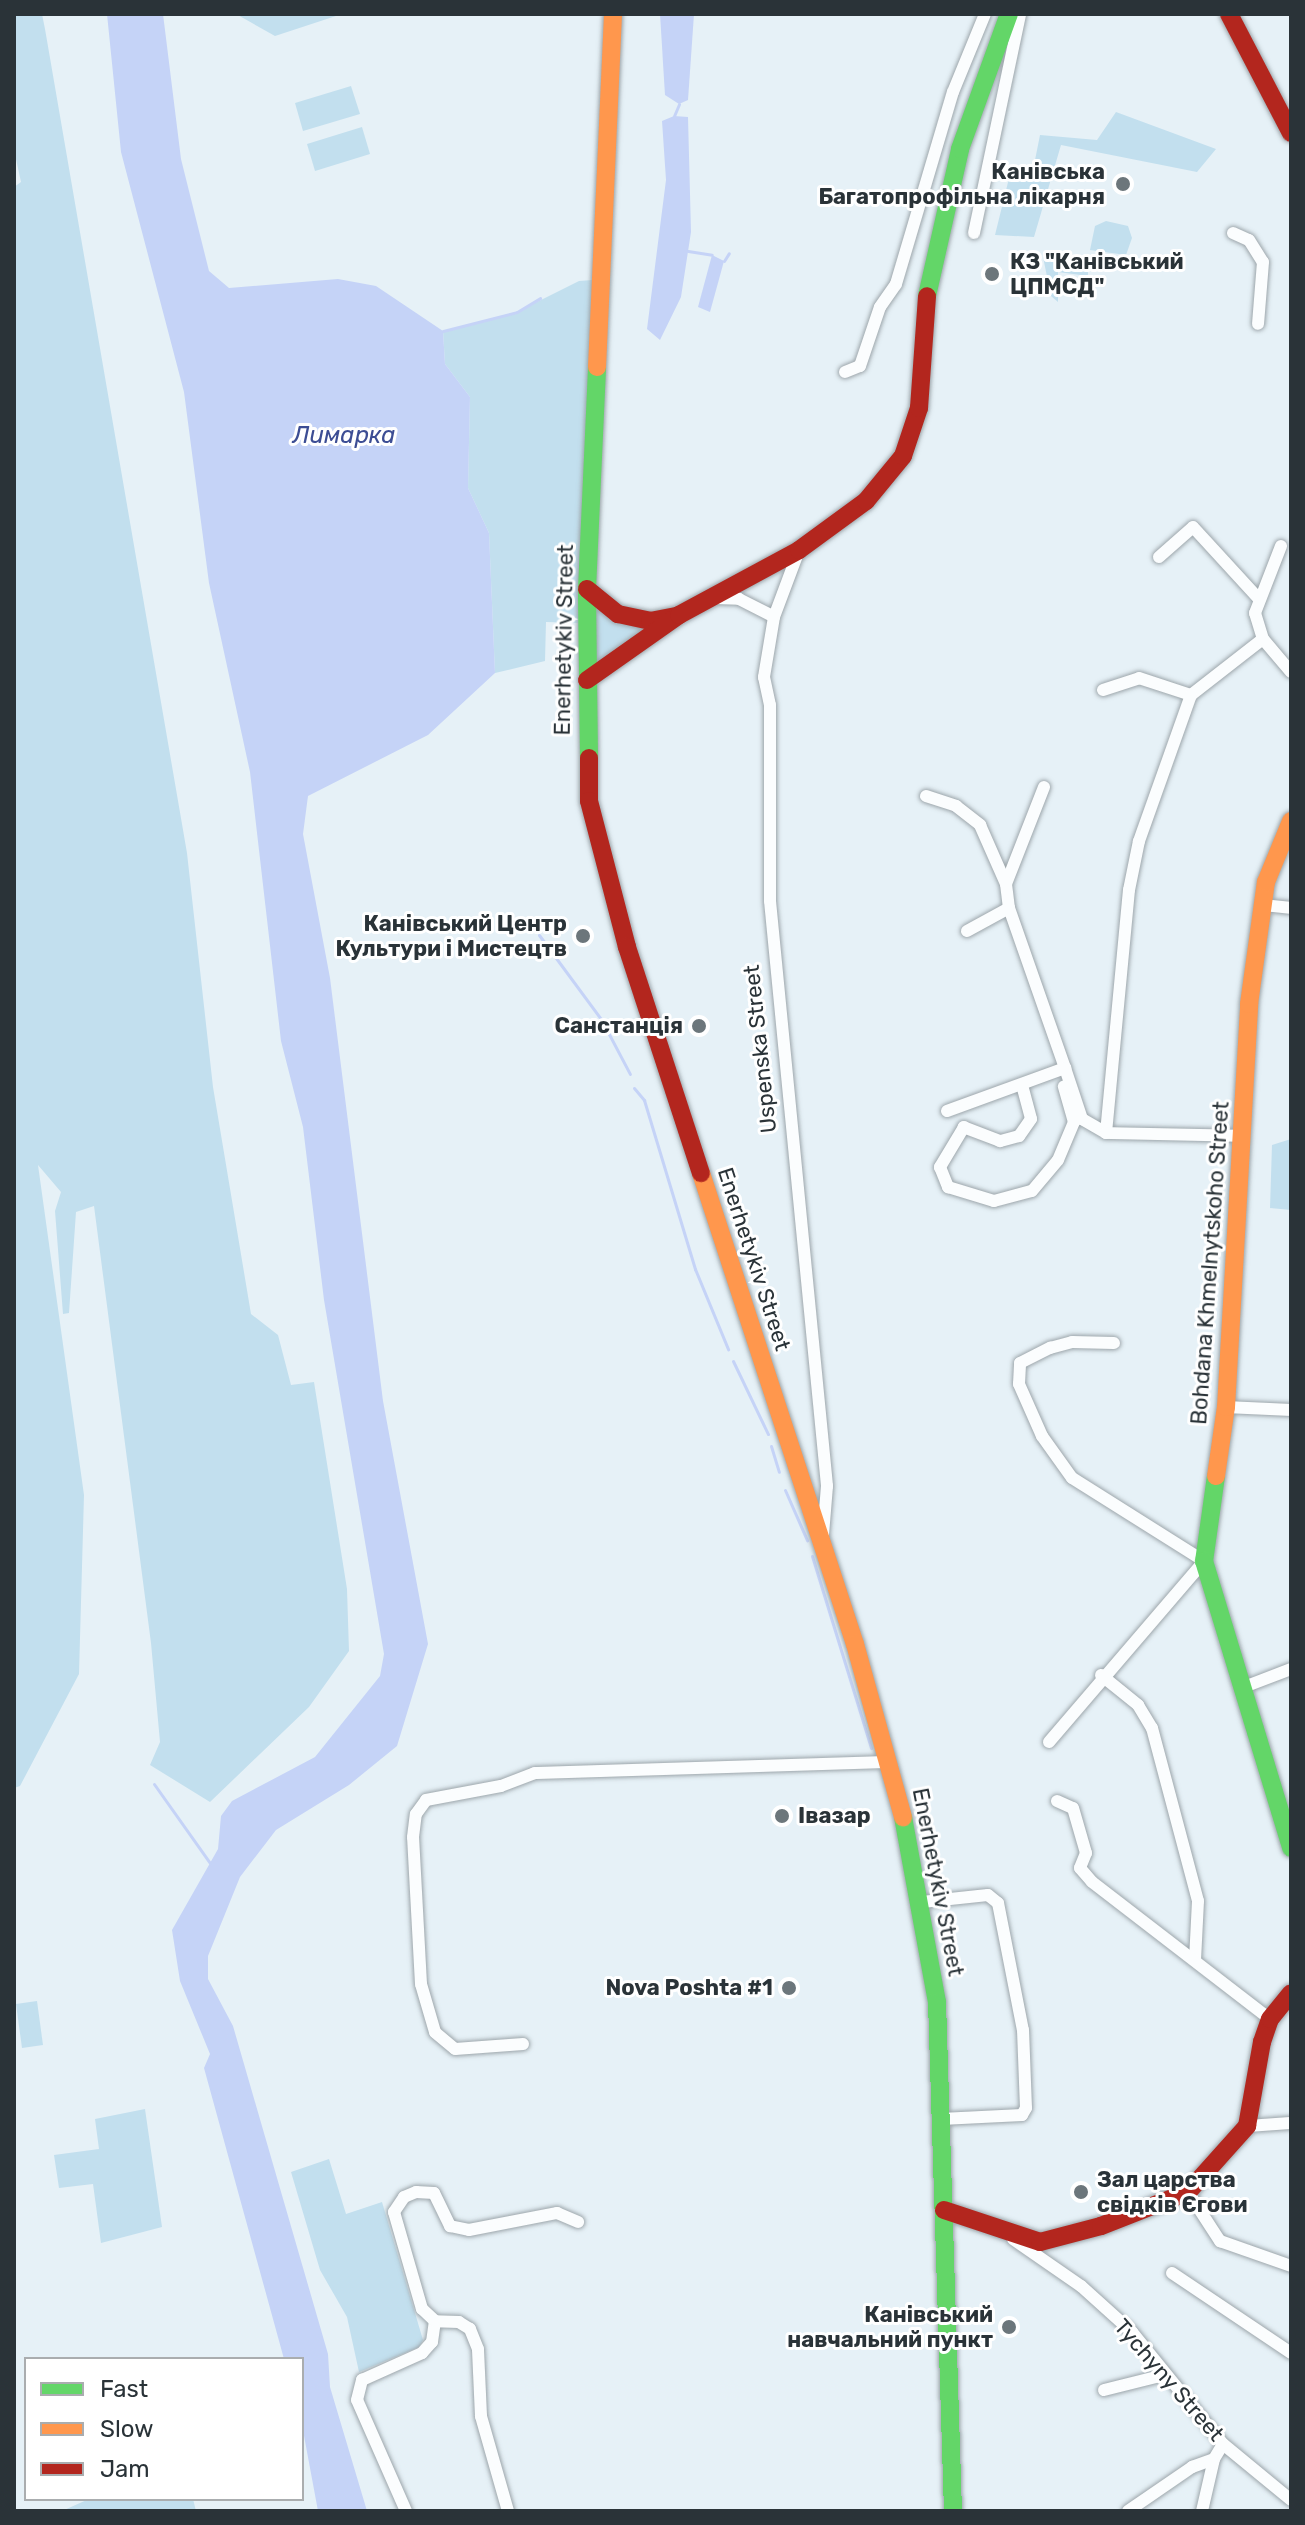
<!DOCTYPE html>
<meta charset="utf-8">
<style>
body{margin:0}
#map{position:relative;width:1305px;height:2525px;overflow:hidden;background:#e6f1f7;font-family:Rubik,sans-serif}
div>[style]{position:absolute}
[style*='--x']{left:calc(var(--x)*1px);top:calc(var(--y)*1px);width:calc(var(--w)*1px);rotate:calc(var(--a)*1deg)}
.green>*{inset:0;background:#c2dfee}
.water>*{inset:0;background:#c5d3f7}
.stream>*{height:3px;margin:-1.5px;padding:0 1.5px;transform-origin:1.5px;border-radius:1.5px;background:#c5d3f7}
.roads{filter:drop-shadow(0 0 2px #9da6ab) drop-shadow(0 0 2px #9da6ab)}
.street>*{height:12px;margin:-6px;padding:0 6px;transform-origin:6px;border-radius:6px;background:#fbfdfe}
.fast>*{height:18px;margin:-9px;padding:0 9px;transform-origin:9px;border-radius:9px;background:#63d668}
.slow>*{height:18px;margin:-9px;padding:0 9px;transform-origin:9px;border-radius:9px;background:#ff974d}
.jam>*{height:18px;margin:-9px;padding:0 9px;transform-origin:9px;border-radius:9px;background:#b3261e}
.dots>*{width:22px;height:22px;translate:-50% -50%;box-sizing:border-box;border:4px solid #fff;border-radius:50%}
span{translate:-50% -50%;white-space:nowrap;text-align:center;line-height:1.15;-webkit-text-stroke:6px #fff;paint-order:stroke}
.poi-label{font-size:22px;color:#2a3338;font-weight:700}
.right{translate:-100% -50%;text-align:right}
.left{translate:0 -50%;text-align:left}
.street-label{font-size:22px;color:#2a3338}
.water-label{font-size:24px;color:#3c4d94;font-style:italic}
.frame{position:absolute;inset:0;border:16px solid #2a3338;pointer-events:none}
.legend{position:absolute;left:24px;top:2357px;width:280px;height:144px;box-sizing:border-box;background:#fff;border:2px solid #aaadaf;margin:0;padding:10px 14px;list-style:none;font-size:24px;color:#2a3338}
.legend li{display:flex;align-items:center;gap:16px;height:40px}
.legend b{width:40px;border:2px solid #aaadaf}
</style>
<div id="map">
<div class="green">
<div style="clip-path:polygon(14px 14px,42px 14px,45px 29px,187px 853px,213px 1087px,251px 1314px,278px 1335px,291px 1385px,314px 1382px,347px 1589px,349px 1651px,309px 1707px,210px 1802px,150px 1765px,160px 1742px,151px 1643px,94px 1206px,76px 1212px,69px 1313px,63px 1314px,55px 1211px,61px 1192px,38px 1165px,84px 1495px,79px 1674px,20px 1786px,14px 1788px,14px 187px,21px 182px,14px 150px)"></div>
<div style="clip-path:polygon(236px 14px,342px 14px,275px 36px)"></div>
<div style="clip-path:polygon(351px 86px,360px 114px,303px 131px,295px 103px)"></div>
<div style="clip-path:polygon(1116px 112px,1216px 149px,1197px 172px,1061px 145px,1034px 237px,995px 235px,1011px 170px,1032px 175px,1040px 135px,1097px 140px)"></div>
<div style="clip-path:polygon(362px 127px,370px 154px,315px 171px,307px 144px)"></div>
<div style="clip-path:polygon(1106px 221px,1128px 226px,1132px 238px,1126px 255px,1090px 250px,1095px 226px)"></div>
<div style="clip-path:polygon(1043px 257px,1088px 265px,1088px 276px,1058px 272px,1058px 302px,1051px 296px)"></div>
<div style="clip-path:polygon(593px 280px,578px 623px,546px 622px,545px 661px,495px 673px,489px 533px,468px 488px,470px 397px,445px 364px,443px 331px,517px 312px,579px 281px)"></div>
<div style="clip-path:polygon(595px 604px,651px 625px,599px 663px,593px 656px)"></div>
<div style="clip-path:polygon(1291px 1139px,1291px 1210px,1270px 1208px,1272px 1145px)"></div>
<div style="clip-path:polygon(37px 2001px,43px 2045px,22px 2048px,16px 2004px)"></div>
<div style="clip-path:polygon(145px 2109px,162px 2227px,101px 2243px,93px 2184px,59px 2188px,54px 2155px,99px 2149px,95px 2119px)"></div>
<div style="clip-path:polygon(329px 2159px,346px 2214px,382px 2202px,423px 2340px,419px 2347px,359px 2372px,347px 2317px,320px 2270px,291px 2172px)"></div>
<div style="clip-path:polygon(89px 2499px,193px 2499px,196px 2511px,62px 2511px)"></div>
</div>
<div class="water">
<div style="clip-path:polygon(107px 14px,163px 14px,181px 159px,209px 271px,229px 288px,338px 279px,376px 286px,443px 331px,445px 364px,470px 397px,468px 488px,489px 533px,495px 673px,428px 735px,308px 796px,303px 834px,330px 978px,383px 1401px,428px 1644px,397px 1746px,349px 1785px,276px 1830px,240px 1877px,208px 1956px,208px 1979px,233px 2026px,328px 2354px,330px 2387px,367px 2511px,318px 2511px,302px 2425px,302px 2359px,284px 2359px,204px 2068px,210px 2054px,180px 1981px,172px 1930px,218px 1849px,221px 1816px,232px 1801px,315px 1757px,380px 1676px,384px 1654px,324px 1300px,303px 1127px,281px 1041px,250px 772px,209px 583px,184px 392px,121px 152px)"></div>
<div style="clip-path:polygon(660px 14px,694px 14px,688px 100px,679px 104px,665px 95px)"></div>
<div style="clip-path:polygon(674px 116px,688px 117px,691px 232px,681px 297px,660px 340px,647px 329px,666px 180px,662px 121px)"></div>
<div style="clip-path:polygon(712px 255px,724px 261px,710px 312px,698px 307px)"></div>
</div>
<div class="stream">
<div style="--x:674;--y:116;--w:13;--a:-67"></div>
<div style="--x:688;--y:251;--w:24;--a:9"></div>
<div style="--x:724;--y:261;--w:9;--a:-58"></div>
<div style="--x:443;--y:331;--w:76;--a:-14.4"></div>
<div style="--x:517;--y:312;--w:27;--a:-31"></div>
<div style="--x:539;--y:935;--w:104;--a:53.6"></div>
<div style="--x:601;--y:1019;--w:62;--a:62.2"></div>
<div style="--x:634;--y:1088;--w:16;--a:50"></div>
<div style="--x:644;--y:1100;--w:177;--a:73.2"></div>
<div style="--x:695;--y:1269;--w:87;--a:67.6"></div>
<div style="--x:733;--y:1361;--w:81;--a:64.4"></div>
<div style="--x:771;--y:1446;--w:27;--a:73"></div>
<div style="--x:785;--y:1490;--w:55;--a:66.3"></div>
<div style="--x:812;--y:1556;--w:201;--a:72.9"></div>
<div style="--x:154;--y:1784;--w:97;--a:54.7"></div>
</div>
<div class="roads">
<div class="street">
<div style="--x:974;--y:233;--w:224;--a:-78.1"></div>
<div style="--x:1233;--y:233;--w:17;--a:24"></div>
<div style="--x:1249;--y:240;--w:26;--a:58"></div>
<div style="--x:1263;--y:262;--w:62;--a:94.6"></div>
<div style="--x:845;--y:372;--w:16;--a:-22"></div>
<div style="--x:860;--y:366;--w:62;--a:-71.3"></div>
<div style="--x:880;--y:307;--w:28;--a:-55"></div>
<div style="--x:896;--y:284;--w:200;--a:-73.5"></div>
<div style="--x:953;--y:92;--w:84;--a:-67.7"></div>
<div style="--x:1281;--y:546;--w:72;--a:111.2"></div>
<div style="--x:1255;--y:613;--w:27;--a:73"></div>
<div style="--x:1263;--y:639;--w:43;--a:49.7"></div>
<div style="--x:1159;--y:557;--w:45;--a:-41.4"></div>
<div style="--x:1193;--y:527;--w:96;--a:47.5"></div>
<div style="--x:715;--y:598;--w:24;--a:2"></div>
<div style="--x:739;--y:599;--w:39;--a:27"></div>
<div style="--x:774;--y:617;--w:61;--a:99.5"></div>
<div style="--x:764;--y:677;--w:29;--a:78"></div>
<div style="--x:770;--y:705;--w:196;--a:90"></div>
<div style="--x:770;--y:901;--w:588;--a:84.43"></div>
<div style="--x:827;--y:1486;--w:49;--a:94.7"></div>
<div style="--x:774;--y:617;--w:72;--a:-69.5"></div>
<div style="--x:1103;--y:690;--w:38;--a:-18"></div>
<div style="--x:1139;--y:678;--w:55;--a:18.1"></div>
<div style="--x:1191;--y:695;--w:91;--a:-37.9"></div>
<div style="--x:1044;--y:787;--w:104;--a:111.4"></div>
<div style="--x:1006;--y:884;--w:24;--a:83"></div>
<div style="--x:1009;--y:908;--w:170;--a:70.7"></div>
<div style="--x:926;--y:796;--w:32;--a:18"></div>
<div style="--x:956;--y:806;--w:31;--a:38"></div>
<div style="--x:980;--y:825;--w:64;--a:66.2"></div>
<div style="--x:1263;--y:905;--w:28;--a:6"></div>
<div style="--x:967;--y:931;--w:48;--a:-28.7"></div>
<div style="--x:1022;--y:1085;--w:35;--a:75"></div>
<div style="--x:1031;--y:1119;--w:21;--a:125"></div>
<div style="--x:1019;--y:1136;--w:20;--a:165"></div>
<div style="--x:1000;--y:1141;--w:39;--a:-159"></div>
<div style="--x:964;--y:1127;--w:47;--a:121"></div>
<div style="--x:940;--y:1167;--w:22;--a:68"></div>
<div style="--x:948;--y:1187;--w:48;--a:16.9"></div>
<div style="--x:994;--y:1201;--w:39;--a:-15"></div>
<div style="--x:1032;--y:1191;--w:40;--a:-50"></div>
<div style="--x:1058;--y:1160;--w:41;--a:-67.2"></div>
<div style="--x:1074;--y:1122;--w:37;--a:-106"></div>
<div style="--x:947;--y:1111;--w:126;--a:-20"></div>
<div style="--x:1065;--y:1068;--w:54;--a:71.6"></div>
<div style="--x:1082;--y:1119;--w:28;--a:30"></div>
<div style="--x:1106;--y:1133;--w:244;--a:-84.6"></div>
<div style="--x:1129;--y:890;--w:50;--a:-78.5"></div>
<div style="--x:1139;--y:841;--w:155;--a:-70.4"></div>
<div style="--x:1106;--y:1133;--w:138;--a:1.2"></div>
<div style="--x:1226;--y:1407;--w:65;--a:2.6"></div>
<div style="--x:1101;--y:1675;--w:48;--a:39"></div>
<div style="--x:1138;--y:1705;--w:27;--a:59"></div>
<div style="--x:1152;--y:1728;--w:179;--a:75.1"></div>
<div style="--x:1198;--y:1901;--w:59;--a:92.9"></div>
<div style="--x:1244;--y:1687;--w:50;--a:-21"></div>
<div style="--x:1049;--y:1742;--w:238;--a:-49.4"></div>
<div style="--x:1204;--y:1561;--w:156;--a:-147.8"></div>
<div style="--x:1072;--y:1478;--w:52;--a:-125.5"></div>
<div style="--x:1042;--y:1436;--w:57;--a:-113.9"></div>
<div style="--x:1019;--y:1384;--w:21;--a:-87"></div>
<div style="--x:1020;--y:1363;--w:34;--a:-27"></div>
<div style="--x:1050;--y:1348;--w:23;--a:-15"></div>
<div style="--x:1072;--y:1342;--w:42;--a:1.4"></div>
<div style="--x:1057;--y:1801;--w:17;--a:24"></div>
<div style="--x:1073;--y:1808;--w:47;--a:73.9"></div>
<div style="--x:1086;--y:1853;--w:16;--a:112"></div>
<div style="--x:1080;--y:1868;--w:18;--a:49"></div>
<div style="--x:1092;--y:1882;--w:225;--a:37.6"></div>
<div style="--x:922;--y:1902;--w:66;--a:-6.1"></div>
<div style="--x:988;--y:1895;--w:13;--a:39"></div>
<div style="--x:998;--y:1903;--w:129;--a:78.9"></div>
<div style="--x:1023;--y:2030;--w:78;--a:87.8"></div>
<div style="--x:1026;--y:2108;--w:8;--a:120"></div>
<div style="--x:1022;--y:2115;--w:81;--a:177.2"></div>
<div style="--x:523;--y:2044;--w:68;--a:175.8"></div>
<div style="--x:455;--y:2049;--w:26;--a:-140"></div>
<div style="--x:435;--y:2032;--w:50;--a:-106.3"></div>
<div style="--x:421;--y:1984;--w:147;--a:-93.1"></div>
<div style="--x:413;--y:1837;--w:23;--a:-83"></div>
<div style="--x:416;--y:1814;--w:17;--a:-54"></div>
<div style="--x:426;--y:1800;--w:76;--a:-10.6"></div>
<div style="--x:501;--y:1786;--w:36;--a:-21"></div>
<div style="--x:535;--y:1773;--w:353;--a:-1.8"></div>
<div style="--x:1247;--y:2126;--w:44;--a:-3.9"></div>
<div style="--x:1188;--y:2192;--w:59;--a:56.9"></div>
<div style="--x:1220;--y:2241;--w:75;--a:19.4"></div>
<div style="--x:1013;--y:2239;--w:83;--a:34.7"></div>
<div style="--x:1081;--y:2286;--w:69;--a:42"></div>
<div style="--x:1132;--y:2332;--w:144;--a:50.9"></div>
<div style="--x:1223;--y:2444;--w:88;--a:39.5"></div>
<div style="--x:1172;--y:2273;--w:143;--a:33.9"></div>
<div style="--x:1104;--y:2390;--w:62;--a:-14"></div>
<div style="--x:406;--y:2511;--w:121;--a:-113.8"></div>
<div style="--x:357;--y:2400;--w:21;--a:-76"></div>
<div style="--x:362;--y:2380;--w:66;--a:-24.2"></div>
<div style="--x:422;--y:2353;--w:15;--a:-48"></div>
<div style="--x:432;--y:2342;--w:21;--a:-82"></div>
<div style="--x:508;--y:2511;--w:99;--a:-105.9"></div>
<div style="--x:481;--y:2416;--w:67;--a:-92.6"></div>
<div style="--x:478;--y:2349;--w:22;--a:-112"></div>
<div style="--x:470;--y:2329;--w:13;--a:-148"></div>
<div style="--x:459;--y:2322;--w:24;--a:-178"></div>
<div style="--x:435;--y:2321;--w:18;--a:-137"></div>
<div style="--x:422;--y:2309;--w:101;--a:-106.1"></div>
<div style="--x:394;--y:2212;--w:18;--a:-56"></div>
<div style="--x:404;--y:2197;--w:13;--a:-23"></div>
<div style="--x:416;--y:2192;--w:18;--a:3"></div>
<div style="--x:434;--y:2193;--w:37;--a:64"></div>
<div style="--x:450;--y:2226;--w:19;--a:12"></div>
<div style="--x:469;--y:2230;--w:90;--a:-10.9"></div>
<div style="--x:557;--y:2213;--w:23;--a:23"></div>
<div style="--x:1128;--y:2511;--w:78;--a:-34.5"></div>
<div style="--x:1192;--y:2467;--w:23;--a:-20"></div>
<div style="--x:1214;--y:2459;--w:17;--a:-59"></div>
<div style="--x:1202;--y:2511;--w:53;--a:-77"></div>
</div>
<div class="fast">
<div style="--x:927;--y:296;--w:151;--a:-77.3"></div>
<div style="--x:960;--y:149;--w:144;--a:-70.1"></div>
<div style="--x:589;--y:758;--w:169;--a:-90.7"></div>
<div style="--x:587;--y:589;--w:222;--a:-87.4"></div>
<div style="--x:1216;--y:1476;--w:86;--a:98"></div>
<div style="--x:1204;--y:1561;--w:300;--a:73.1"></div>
<div style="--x:903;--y:1817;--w:188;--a:79.6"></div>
<div style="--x:937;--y:2002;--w:509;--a:88.2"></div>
</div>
<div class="slow">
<div style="--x:597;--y:367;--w:353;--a:-87.4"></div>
<div style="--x:701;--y:1173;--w:496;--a:71.9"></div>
<div style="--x:855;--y:1644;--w:180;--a:74.5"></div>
<div style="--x:1216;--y:1476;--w:70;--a:-81.8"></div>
<div style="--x:1226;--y:1407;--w:404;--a:-86.7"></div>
<div style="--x:1249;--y:1004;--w:123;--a:-82.1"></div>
<div style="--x:1266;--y:882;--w:66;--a:-67.7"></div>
</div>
<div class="jam">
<div style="--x:1229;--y:14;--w:134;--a:62.5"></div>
<div style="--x:587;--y:589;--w:40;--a:39"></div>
<div style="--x:618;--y:614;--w:33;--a:12"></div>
<div style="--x:650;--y:621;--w:25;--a:-11"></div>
<div style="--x:587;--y:680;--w:113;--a:-35.2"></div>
<div style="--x:679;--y:615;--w:136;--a:-28.4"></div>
<div style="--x:799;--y:550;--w:83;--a:-36.2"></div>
<div style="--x:866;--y:501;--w:58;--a:-50.6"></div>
<div style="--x:903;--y:456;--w:51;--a:-71.6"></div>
<div style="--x:919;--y:408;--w:112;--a:-85.9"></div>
<div style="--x:589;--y:758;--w:43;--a:90"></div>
<div style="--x:589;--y:801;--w:151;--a:75.4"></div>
<div style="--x:627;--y:947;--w:238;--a:71.9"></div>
<div style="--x:944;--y:2210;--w:101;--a:18.4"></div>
<div style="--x:1040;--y:2242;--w:63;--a:-14.7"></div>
<div style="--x:1101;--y:2226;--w:93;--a:-21.3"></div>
<div style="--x:1188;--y:2192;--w:89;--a:-48.2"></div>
<div style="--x:1247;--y:2126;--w:85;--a:-79.9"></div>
<div style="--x:1262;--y:2042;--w:24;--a:-71"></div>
<div style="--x:1270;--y:2019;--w:33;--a:-51"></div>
</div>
</div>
<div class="dots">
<div style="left:1123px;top:184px;background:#6c767b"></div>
<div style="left:992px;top:274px;background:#6c767b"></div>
<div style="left:583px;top:936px;background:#6c767b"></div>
<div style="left:699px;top:1026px;background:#6c767b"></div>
<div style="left:782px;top:1816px;background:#6c767b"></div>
<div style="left:789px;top:1988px;background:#6c767b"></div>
<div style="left:1081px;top:2192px;background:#6c767b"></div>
<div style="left:1009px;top:2327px;background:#6c767b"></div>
</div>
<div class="poi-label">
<span class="right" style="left:1105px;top:184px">Канівська<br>Багатопрофільна лікарня</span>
<span class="left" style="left:1010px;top:274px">КЗ "Канівський<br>ЦПМСД"</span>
<span class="right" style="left:567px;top:936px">Канівський Центр<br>Культури і Мистецтв</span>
<span class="right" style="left:683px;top:1026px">Санстанція</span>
<span class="left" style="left:798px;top:1816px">Івазар</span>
<span class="right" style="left:773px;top:1988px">Nova Poshta #1</span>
<span class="left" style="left:1097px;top:2192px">Зал царства<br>свідків Єгови</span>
<span class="right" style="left:993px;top:2327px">Канівський<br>навчальний пункт</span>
</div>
<div class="street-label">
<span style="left:564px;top:640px;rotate:-89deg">Enerhetykiv Street</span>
<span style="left:760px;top:1049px;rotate:-96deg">Uspenska Street</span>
<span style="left:754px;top:1259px;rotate:72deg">Enerhetykiv Street</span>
<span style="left:1210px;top:1263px;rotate:-86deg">Bohdana Khmelnytskoho Street</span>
<span style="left:938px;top:1882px;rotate:79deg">Enerhetykiv Street</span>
<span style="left:1169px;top:2380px;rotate:49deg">Tychyny Street</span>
</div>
<div class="water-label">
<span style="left:344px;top:436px">Лимарка</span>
</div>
<div class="frame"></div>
<ul class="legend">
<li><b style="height:10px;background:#63d668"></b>Fast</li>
<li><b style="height:10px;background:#ff974d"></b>Slow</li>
<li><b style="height:10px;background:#b3261e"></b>Jam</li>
</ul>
</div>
